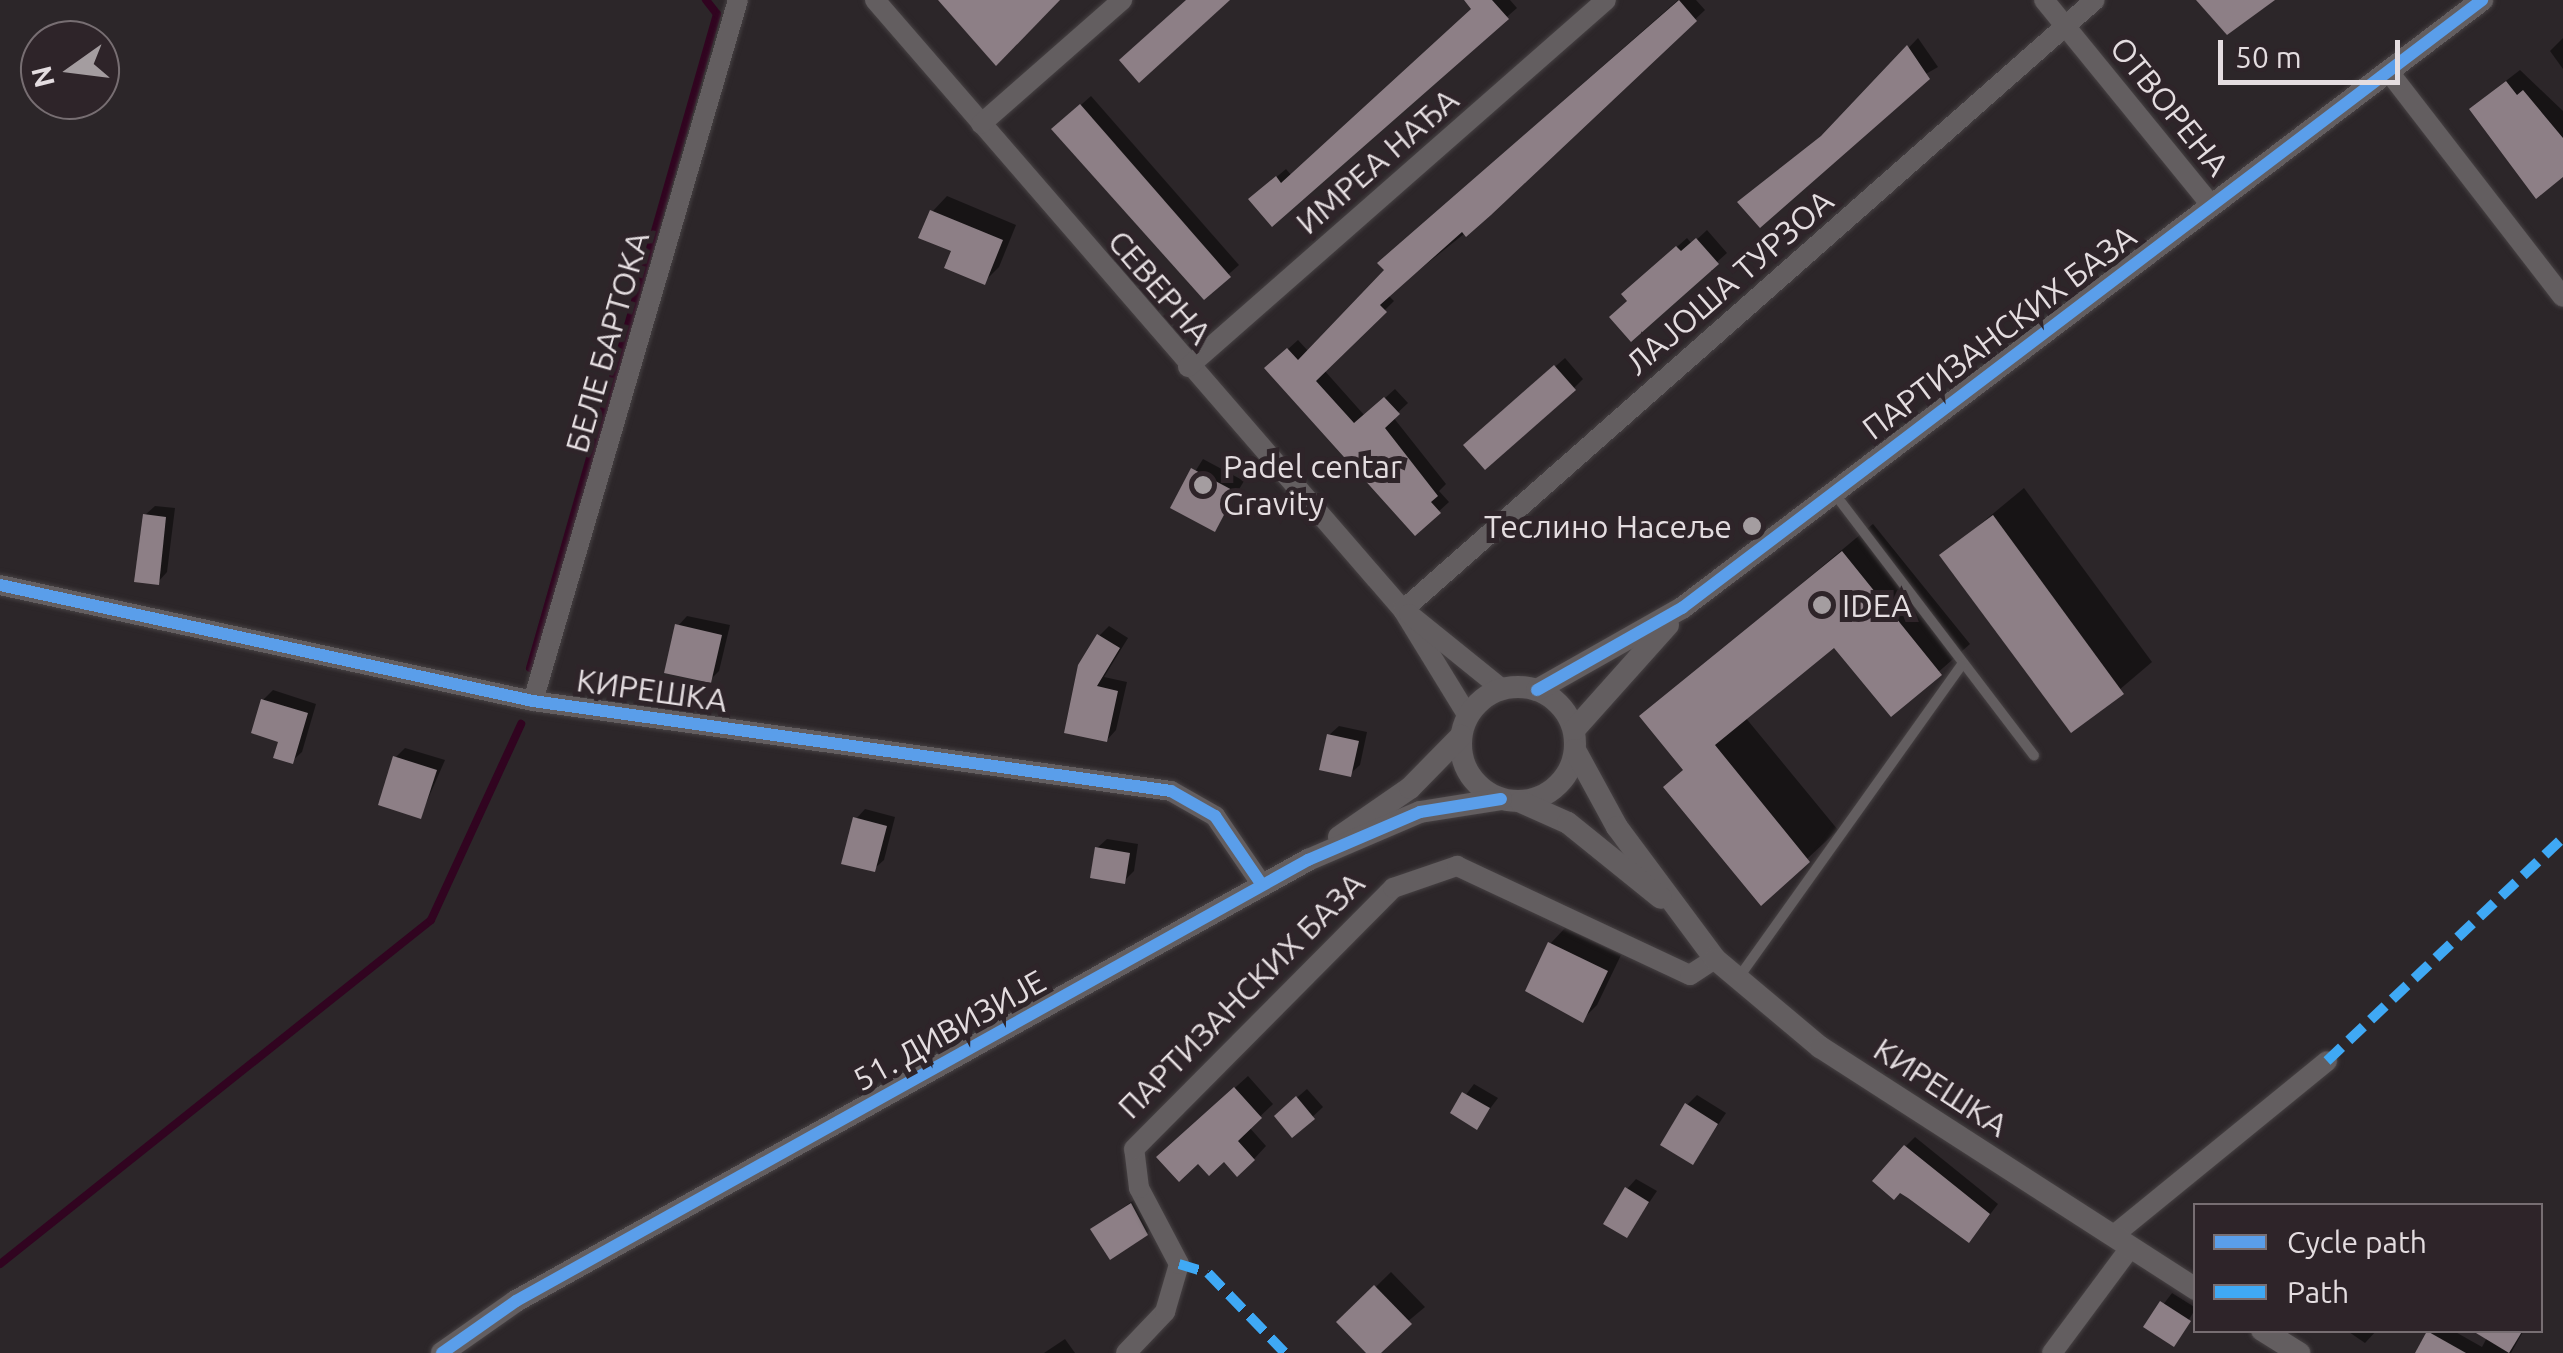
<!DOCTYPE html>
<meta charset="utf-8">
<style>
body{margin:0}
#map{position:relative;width:2563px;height:1353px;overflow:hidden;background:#2c2629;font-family:Ubuntu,sans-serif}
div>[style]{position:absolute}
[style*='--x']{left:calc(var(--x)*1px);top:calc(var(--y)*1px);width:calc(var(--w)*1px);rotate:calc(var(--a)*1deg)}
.shadow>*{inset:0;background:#0007}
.stream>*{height:8px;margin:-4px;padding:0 4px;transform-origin:4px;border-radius:4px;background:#310420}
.building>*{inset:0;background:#8d7f86}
.roads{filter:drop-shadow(0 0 2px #464143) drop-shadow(0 0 2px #464143)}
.service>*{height:10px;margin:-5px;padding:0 5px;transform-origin:5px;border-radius:5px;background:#635e60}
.minor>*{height:20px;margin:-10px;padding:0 10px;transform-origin:10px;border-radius:10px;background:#635e60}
.tertiary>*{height:22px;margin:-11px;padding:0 11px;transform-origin:11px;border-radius:11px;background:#635e60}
.tertiary>.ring{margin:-11px;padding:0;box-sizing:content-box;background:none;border:22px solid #635e60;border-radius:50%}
.quiet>*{height:10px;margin-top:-5px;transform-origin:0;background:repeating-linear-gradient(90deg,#3fa9f5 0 20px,transparent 0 30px)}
.cycleway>*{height:12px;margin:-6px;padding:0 6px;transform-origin:6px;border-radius:6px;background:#5a9eea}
.dots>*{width:28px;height:28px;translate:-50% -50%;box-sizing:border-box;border:5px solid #2e2429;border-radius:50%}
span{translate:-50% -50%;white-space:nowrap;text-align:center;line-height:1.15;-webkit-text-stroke:10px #2e2429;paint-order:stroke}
.street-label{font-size:32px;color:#e4dde0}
.poi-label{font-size:32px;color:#e4dde0}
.left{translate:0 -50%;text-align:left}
.right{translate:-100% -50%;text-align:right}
.legend{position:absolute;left:2193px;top:1203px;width:350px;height:130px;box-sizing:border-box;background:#2e2429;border:2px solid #776e72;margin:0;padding:12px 18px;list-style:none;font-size:30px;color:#e4dde0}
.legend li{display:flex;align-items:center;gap:20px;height:50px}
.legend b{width:50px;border:2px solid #776e72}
.north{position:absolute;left:20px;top:20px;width:100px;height:100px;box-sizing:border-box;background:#2e2429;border:2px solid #776e72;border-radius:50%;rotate:256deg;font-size:28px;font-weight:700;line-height:40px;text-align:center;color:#e4dde0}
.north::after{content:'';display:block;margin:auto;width:35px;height:45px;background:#a49da0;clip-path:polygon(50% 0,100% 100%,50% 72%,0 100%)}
.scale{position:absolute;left:2218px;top:40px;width:182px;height:45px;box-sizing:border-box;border:5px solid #e4dde0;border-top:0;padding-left:12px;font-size:30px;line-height:35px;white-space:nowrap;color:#e4dde0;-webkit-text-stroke:8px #2e2429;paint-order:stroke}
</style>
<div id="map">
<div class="shadow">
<div style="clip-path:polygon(1486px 0,1510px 0,1517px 8px,1272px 224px,1261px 190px,1286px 169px,1292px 176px)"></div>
<div style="clip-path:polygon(1678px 0,1696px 0,1705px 10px,1490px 213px,1388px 295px,1394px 301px,1324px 370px,1365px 416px,1395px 389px,1408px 403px,1393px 417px,1446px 484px,1439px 491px,1449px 502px,1415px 533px,1277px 359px,1298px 340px,1309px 352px,1388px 270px,1390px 253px)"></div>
<div style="clip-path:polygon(1918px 38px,1938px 67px,1832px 128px)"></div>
<div style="clip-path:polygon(2563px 38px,2563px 69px,2550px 51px)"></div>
<div style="clip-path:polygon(2520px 70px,2563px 111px,2563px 174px,2485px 97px)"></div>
<div style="clip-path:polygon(1091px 96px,1239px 265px,1204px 296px,1064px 120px)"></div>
<div style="clip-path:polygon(947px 196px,1016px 225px,999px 267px,984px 282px,954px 250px,932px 212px)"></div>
<div style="clip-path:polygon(1707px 230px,1727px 253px,1717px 262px,1630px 301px,1634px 285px,1687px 238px,1692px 244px)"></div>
<div style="clip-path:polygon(1565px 358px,1583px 379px,1574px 388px,1476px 436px)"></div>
<div style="clip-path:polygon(1203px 459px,1244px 481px,1215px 529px,1173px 507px)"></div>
<div style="clip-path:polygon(2024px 488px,2152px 662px,2072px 730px,1943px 555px)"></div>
<div style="clip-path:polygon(155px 506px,175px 508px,167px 572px,158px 582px,145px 515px)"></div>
<div style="clip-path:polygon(1873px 524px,1970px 644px,1891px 714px,1835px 644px,1745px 717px,1838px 830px,1761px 902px,1685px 769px,1643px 716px)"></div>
<div style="clip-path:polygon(687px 616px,730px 625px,719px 671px,710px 680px,678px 626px)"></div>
<div style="clip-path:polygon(1109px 626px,1128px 638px,1104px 677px,1127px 682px,1116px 730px,1107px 740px,1067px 731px,1099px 636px)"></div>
<div style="clip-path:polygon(273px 690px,316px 704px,302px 752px,292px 761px,263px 700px)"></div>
<div style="clip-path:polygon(1339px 726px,1367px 732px,1360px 765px,1350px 774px,1329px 735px)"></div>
<div style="clip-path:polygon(405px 748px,445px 760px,420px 817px,396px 757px)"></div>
<div style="clip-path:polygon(865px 809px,895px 817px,884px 860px,874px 869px,856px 819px)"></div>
<div style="clip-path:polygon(1107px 839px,1138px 844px,1134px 871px,1124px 881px,1097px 848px)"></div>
<div style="clip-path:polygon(1565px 928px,1621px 955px,1597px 1005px,1582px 1020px,1550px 944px)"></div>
<div style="clip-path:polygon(1248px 1076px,1273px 1104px,1249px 1127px,1266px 1146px,1254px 1159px,1173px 1144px)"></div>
<div style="clip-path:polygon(1474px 1084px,1498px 1098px,1476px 1127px,1453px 1112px)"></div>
<div style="clip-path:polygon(1307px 1089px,1323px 1107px,1293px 1135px,1286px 1107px)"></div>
<div style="clip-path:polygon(1697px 1095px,1726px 1113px,1693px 1162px,1687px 1105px)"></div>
<div style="clip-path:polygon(1915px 1137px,1998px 1204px,1978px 1230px,1906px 1146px)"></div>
<div style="clip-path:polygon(1636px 1179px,1657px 1191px,1627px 1235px,1627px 1189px)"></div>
<div style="clip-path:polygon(1141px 1195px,1156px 1224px,1147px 1233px,1093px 1229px)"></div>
<div style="clip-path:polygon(1391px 1272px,1425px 1307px,1370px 1353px,1340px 1322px)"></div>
<div style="clip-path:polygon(2172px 1293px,2196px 1308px,2174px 1344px,2147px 1326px)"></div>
<div style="clip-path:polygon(2346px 1330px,2377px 1330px,2365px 1343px)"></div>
<div style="clip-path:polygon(2431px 1330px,2452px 1330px,2482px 1347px,2491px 1330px,2524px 1330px,2511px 1353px,2418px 1353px)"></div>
<div style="clip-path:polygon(1065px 1339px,1075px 1353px,1044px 1353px)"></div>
</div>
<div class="stream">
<div style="--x:530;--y:668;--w:680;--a:-74.04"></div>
<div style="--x:717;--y:14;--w:18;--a:-128"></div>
<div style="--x:0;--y:1264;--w:551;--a:-38.59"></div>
<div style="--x:431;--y:920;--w:216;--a:-65.3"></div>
</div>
<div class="building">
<div style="clip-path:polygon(938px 0,1060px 0,996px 66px)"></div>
<div style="clip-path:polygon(1186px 0,1230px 0,1139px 83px,1119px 60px)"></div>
<div style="clip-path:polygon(1464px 0,1492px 0,1509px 19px,1272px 227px,1248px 199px,1276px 176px,1281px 183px,1471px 9px)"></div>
<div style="clip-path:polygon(1679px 0,1697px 21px,1491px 215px,1466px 237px,1462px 232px,1380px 305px,1387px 312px,1316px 381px,1354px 423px,1384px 397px,1400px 414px,1385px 428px,1438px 496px,1431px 502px,1441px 513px,1415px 536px,1264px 368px,1287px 348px,1298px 360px,1384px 270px,1377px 263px)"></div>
<div style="clip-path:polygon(2196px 0,2275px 0,2227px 35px)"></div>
<div style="clip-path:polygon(1907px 45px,1930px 79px,1760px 228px,1737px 202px,1821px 136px)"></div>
<div style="clip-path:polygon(2506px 81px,2517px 95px,2523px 90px,2563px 138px,2563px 177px,2536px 199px,2469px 109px)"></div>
<div style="clip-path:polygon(1080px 104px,1231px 277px,1204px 300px,1051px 129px)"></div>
<div style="clip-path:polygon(930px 210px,1003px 240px,985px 285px,944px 268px,951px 251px,918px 238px)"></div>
<div style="clip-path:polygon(1696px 238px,1719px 264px,1631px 342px,1609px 317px,1627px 301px,1621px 294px,1676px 246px,1681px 251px)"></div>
<div style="clip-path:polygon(1554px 365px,1576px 390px,1485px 470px,1463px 445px)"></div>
<div style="clip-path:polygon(1191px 468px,1236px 492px,1215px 532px,1170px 508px)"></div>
<div style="clip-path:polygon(143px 514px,166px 517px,159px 585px,134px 582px)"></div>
<div style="clip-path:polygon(1993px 515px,2124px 694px,2071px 733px,1939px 555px)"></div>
<div style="clip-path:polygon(1842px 551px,1942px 675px,1891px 717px,1834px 648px,1715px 745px,1810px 862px,1761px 906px,1663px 787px,1683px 770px,1639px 716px)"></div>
<div style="clip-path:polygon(675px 624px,722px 635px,711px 683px,664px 673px)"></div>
<div style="clip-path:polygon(1097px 634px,1120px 648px,1097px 686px,1118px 691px,1107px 742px,1064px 733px,1078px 665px)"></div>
<div style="clip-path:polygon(261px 699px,308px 713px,293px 764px,273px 758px,278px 742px,251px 733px)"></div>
<div style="clip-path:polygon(1327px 734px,1359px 741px,1351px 777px,1319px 770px)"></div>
<div style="clip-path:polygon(393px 756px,437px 770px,421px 819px,378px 805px)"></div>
<div style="clip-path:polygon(853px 817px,887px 826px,875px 872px,841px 864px)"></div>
<div style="clip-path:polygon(1095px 847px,1130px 853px,1125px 884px,1090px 878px)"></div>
<div style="clip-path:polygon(1548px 942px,1608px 971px,1583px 1023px,1525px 991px)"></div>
<div style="clip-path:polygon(1234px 1087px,1262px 1118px,1238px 1141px,1255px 1160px,1237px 1177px,1224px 1162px,1209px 1176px,1198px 1164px,1179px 1182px,1156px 1157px)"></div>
<div style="clip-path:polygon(1462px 1092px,1490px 1108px,1477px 1130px,1450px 1113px)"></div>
<div style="clip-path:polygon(1296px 1096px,1315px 1119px,1292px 1138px,1274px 1116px)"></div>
<div style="clip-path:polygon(1685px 1103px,1718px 1124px,1693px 1165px,1660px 1145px)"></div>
<div style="clip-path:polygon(1904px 1145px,1990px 1214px,1969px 1243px,1908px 1198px,1900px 1193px,1894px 1200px,1872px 1181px)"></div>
<div style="clip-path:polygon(1625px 1187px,1649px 1202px,1627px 1238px,1603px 1224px)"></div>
<div style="clip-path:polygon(1131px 1203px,1148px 1235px,1110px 1260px,1090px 1229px)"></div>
<div style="clip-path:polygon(1374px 1285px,1412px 1324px,1381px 1353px,1366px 1353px,1336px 1322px)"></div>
<div style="clip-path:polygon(2160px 1301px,2191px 1321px,2174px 1347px,2143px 1327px)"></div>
<div style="clip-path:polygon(2471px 1330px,2523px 1330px,2509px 1353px)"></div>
<div style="clip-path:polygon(2427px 1331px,2466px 1353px,2415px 1353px)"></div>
</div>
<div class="roads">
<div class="service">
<div style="--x:1834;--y:493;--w:330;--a:52.7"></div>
<div style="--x:1739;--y:977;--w:384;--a:-54.5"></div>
</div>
<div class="minor">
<div style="--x:875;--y:0;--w:807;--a:49.12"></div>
<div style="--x:1403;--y:610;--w:124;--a:58.5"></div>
<div style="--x:2044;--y:0;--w:264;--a:50.8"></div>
<div style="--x:2389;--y:72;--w:284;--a:52.3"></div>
<div style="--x:981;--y:124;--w:188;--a:-41.3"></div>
<div style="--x:1188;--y:367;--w:556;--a:-41.28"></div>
<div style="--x:0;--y:585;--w:545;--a:12.28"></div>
<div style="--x:533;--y:701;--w:644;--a:8.03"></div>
<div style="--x:1171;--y:791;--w:51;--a:29.6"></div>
<div style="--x:1215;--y:816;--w:83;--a:55.7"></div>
<div style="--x:1403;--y:610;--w:922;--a:-41.4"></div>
<div style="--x:1409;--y:614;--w:119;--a:38.9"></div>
<div style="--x:533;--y:701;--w:730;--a:-73.7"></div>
<div style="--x:2114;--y:1235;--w:275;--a:-39.2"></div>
<div style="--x:1126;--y:1353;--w:57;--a:-46.4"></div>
<div style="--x:1165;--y:1312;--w:50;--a:-73.7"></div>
<div style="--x:1179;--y:1264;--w:86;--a:-117.8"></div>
<div style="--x:1139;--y:1188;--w:39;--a:-97"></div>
<div style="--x:1134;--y:1149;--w:368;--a:-45.2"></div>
<div style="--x:1393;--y:888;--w:68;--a:-19"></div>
<div style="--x:1457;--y:866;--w:257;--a:25.1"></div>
<div style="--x:1690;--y:975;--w:30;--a:-33"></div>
<div style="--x:2052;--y:1353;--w:131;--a:-53.4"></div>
</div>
<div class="tertiary">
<div class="ring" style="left:1461px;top:687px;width:92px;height:92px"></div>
<div style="--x:1537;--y:690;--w:167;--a:-29.5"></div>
<div style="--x:1682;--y:608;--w:1005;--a:-37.23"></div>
<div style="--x:1574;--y:730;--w:141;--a:-48.2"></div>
<div style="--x:1575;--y:750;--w:88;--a:61.4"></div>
<div style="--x:1617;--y:827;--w:164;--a:53.4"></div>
<div style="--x:1715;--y:959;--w:137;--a:40"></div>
<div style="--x:1820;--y:1047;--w:447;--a:32.8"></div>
<div style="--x:1521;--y:802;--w:51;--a:24.1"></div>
<div style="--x:1568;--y:823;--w:119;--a:38.9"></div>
<div style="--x:1339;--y:837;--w:86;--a:-34.6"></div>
<div style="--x:1410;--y:788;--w:73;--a:-45.6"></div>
<div style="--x:2262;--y:1330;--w:44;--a:31.9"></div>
<div style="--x:442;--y:1353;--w:90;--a:-35.1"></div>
<div style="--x:516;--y:1301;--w:907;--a:-29.11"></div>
<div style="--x:1308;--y:860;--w:122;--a:-23.2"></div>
<div style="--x:1420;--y:812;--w:82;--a:-9.1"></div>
</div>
</div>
<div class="quiet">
<div style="--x:2327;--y:1061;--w:325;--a:-43.4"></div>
<div style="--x:1179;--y:1264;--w:30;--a:17"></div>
<div style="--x:1208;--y:1273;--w:111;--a:46.1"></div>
</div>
<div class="cycleway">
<div style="--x:0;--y:585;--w:545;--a:12.28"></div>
<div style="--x:533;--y:701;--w:644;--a:8.03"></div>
<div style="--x:1171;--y:791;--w:51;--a:29.6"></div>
<div style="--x:1215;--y:816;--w:83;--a:55.7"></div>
<div style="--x:1537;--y:690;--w:167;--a:-29.5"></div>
<div style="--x:1682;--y:608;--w:1005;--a:-37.23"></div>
<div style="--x:442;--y:1353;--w:90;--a:-35.1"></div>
<div style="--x:516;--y:1301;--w:907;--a:-29.11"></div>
<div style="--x:1308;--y:860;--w:122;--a:-23.2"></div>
<div style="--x:1420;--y:812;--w:82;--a:-9.1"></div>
</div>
<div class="dots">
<div style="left:1203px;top:485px;background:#a49da0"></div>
<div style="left:1752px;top:526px;background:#a49da0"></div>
<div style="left:1822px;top:605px;background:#a49da0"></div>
</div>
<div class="street-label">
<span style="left:2170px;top:106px;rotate:51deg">ОТВОРЕНА</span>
<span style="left:1377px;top:161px;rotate:-41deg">ИМРЕА НАЂА</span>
<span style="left:1729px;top:282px;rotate:-41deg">ЛАЈОША ТУРЗОА</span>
<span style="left:1160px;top:287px;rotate:49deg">СЕВЕРНА</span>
<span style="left:1999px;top:332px;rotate:-37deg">ПАРТИЗАНСКИХ БАЗА</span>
<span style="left:607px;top:342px;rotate:-74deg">БЕЛЕ БАРТОКА</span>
<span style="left:652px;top:690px;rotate:8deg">КИРЕШКА</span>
<span style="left:1241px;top:995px;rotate:-45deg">ПАРТИЗАНСКИХ БАЗА</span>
<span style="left:949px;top:1030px;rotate:-29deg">51. ДИВИЗИЈЕ</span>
<span style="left:1941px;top:1087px;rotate:33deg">КИРЕШКА</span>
</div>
<div class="poi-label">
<span class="left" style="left:1223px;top:485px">Padel centar<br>Gravity</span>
<span class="right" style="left:1732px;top:526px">Теслино Насеље</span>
<span class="left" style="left:1842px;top:605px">IDEA</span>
</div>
<ul class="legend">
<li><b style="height:12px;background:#5a9eea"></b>Cycle path</li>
<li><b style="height:12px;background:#3fa9f5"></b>Path</li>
</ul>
<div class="north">N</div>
<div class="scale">50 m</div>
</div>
